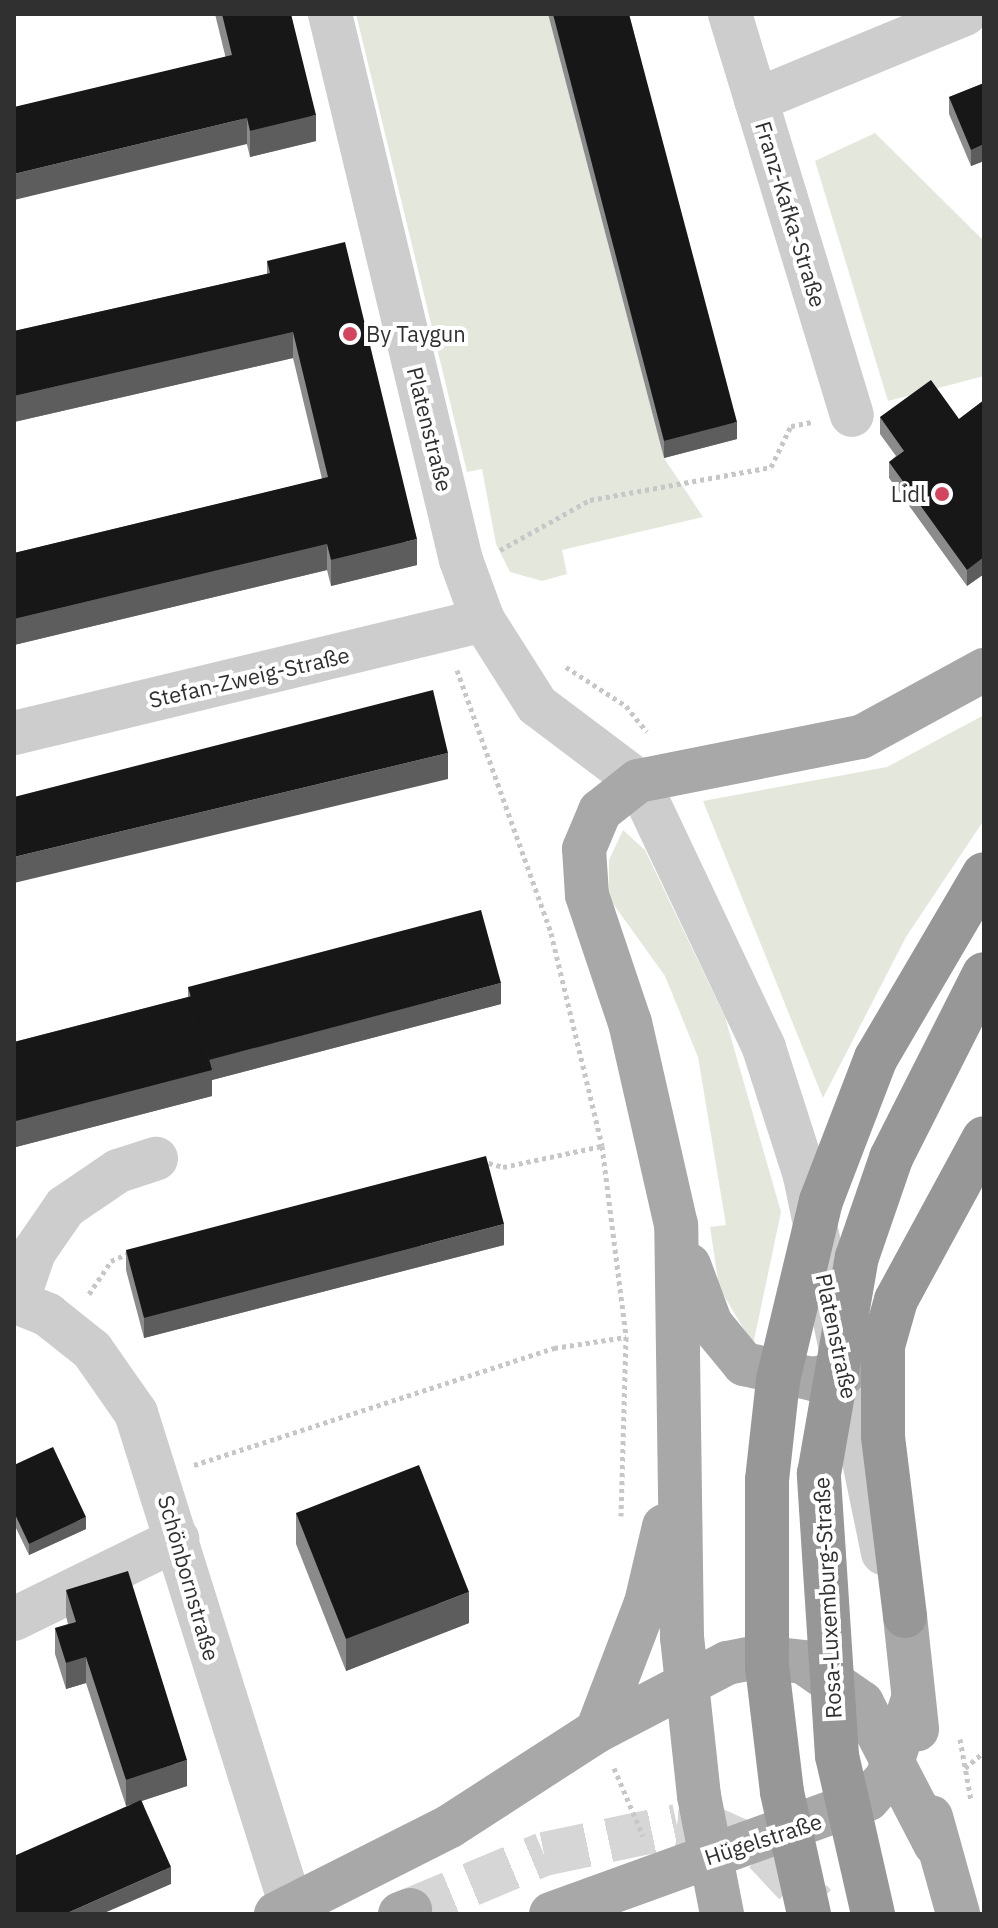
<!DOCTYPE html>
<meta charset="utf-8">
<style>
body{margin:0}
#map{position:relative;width:998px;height:1928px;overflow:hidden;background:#fff;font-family:"IBM Plex Sans",sans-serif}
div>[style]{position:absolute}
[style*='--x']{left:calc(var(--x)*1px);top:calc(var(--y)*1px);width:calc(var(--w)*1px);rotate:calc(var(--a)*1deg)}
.green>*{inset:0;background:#e4e8dc}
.major-tunnel>*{height:44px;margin-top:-22px;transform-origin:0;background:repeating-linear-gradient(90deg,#d6d6d6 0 44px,transparent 0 66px)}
.path>*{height:5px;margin-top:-2.5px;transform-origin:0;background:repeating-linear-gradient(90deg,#c7c7c7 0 4px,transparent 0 8px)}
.minor>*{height:44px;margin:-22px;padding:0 22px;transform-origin:22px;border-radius:22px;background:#cdcdcd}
.major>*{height:44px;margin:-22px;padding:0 22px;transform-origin:22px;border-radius:22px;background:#a8a8a8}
.highway>*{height:44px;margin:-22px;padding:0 22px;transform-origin:22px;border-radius:22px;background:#979797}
.highway-bridge>*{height:44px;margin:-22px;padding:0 22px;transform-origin:22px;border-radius:22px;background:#979797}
.wall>*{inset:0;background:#8b8b8b}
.shaded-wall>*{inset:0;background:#5d5d5d}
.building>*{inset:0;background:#171717}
.dots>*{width:22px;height:22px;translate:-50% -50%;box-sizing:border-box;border:4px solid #fff;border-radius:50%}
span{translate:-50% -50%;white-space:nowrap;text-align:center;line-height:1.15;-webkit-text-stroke:8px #fff;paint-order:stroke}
.street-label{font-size:22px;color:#303030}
.poi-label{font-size:22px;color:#303030}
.left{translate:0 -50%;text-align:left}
.right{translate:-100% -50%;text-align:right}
.frame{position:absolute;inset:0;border:16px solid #303030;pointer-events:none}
</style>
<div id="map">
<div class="green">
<div style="clip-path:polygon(356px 14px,548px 14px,664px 458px,703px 517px,562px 550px,567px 574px,542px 581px,510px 572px,496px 544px,482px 469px,467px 472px)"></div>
<div style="clip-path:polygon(875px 133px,984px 241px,984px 376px,888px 401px,815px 161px)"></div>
<div style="clip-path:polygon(984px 715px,984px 820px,906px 937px,823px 1098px,703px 801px,887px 767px)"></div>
<div style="clip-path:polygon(623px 830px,645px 850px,725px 1017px,781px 1212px,753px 1345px,719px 1287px,710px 1227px,726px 1225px,698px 1057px,665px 976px,609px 898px,609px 860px)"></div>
</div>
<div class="major-tunnel">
<div style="--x:410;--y:1910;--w:145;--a:-22.7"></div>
<div style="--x:544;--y:1854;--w:136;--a:-11.9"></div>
<div style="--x:677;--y:1826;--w:37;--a:5"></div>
<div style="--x:714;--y:1829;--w:56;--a:24.3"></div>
<div style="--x:765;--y:1852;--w:73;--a:46.7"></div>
</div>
<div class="path">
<div style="--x:500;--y:550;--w:103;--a:-29.1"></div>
<div style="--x:590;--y:500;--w:184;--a:-10.3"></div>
<div style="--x:771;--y:467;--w:46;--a:-64"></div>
<div style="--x:791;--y:426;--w:21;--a:-11"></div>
<div style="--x:566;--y:667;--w:72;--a:33"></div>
<div style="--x:626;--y:706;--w:33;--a:51"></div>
<div style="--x:457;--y:670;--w:279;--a:70.3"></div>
<div style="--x:551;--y:933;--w:219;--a:76.5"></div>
<div style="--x:602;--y:1146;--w:193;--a:82.8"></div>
<div style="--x:626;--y:1337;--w:179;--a:91.6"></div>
<div style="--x:481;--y:1161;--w:23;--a:15"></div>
<div style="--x:503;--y:1167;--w:101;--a:-12"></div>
<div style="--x:89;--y:1294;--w:40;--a:-56"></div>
<div style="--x:111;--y:1261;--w:22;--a:-24"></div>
<div style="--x:194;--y:1465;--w:379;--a:-18"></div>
<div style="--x:554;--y:1348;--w:73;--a:-8.7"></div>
<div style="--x:960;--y:1739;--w:62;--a:79.8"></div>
<div style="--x:614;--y:1768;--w:74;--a:66.9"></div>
<div style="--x:965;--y:1768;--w:25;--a:-40"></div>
</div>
<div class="minor">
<div style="--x:330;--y:14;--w:561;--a:76.51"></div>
<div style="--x:461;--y:560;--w:64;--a:69.9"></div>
<div style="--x:483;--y:620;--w:101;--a:57.6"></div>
<div style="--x:537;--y:705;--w:126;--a:37"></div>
<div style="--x:638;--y:781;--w:295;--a:64.7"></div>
<div style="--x:764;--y:1048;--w:134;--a:72.2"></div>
<div style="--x:805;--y:1176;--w:385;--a:78.3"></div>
<div style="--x:730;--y:14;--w:419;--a:73.1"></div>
<div style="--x:756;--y:100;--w:226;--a:-22.4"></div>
<div style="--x:14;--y:733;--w:482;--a:-13.5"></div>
<div style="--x:14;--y:1301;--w:37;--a:22"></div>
<div style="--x:48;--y:1315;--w:56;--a:38.5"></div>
<div style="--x:92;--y:1350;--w:77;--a:55.1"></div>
<div style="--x:136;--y:1413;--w:517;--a:72.55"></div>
<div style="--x:17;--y:1302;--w:53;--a:-71.2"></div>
<div style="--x:34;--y:1252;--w:55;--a:-55.4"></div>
<div style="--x:65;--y:1207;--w:64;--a:-34.2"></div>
<div style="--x:118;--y:1171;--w:40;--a:-18"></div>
<div style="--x:14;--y:1619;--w:182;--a:-26.1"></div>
</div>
<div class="major">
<div style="--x:689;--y:1265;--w:63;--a:69.6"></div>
<div style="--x:711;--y:1324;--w:52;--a:50.5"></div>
<div style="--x:744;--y:1364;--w:71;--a:12.3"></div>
<div style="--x:813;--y:1379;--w:33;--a:-12"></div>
<div style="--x:905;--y:1616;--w:114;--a:83.9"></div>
<div style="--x:597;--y:1731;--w:137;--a:-69.1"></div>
<div style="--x:646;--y:1603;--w:79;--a:-76.8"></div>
<div style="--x:931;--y:1817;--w:101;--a:74.4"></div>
<div style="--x:276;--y:1914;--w:195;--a:-26.8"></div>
<div style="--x:450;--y:1826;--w:175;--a:-32.9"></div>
<div style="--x:597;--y:1731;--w:147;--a:-27.6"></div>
<div style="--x:727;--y:1663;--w:32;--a:-11"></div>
<div style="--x:758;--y:1657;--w:45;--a:6.3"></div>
<div style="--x:803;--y:1662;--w:72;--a:34.8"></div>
<div style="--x:862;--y:1703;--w:159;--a:62.6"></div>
<div style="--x:400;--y:1914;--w:11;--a:-22"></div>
<div style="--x:551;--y:1914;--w:337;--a:-19.9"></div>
<div style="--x:868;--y:1799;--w:28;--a:-48"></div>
<div style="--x:887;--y:1778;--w:83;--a:-71.8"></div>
<div style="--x:722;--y:1914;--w:120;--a:-101"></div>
<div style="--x:699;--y:1796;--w:159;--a:-96.1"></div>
<div style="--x:682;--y:1638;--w:413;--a:-90.8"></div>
<div style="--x:676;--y:1225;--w:207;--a:-102.8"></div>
<div style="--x:630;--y:1023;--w:135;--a:-108.6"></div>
<div style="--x:587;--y:895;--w:46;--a:-93.7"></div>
<div style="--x:584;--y:849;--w:41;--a:-67.2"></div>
<div style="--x:600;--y:811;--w:48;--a:-38.3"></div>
<div style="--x:638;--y:781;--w:227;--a:-11.2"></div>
<div style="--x:861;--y:737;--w:140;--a:-28.6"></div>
</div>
<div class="highway">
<div style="--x:905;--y:1616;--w:181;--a:-97"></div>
<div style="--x:883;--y:1436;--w:90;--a:-90"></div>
<div style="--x:883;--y:1346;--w:48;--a:-74.2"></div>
<div style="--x:896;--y:1300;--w:184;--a:-61.5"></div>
</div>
<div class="highway-bridge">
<div style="--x:809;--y:1914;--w:125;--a:-102.5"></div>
<div style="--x:782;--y:1792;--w:126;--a:-96.8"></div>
<div style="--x:767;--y:1667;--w:187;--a:-90"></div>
<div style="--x:767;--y:1480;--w:101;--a:-83.7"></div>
<div style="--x:778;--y:1380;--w:184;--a:-76.5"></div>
<div style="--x:821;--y:1201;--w:153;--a:-69"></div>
<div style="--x:876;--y:1058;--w:213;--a:-59.6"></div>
<div style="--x:873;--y:1914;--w:162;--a:-102.8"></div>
<div style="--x:837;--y:1756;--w:283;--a:-93.7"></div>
<div style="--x:819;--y:1474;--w:220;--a:-80.1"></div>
<div style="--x:857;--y:1257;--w:105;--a:-71"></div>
<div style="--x:891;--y:1158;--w:206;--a:-63.2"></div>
</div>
<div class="wall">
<div style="clip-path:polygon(215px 14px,291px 14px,316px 141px,250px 157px)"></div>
<div style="clip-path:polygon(548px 14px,629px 14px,737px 439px,664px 458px)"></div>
<div style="clip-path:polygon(984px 83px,984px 161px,971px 166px,949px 114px,949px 97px)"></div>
<div style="clip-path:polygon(267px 261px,417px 565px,331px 586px,327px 570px,14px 645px,14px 553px,322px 479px,293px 358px,14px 422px,14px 331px,267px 274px)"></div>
<div style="clip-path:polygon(984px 400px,984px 574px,967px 586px,889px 478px,889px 462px,896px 456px,880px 434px,880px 417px,959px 419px)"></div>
<div style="clip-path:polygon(188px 987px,501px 1004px,212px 1080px,212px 1096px,16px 1147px,14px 1140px,14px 1042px,188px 997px)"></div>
<div style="clip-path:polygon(504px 1245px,144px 1338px,126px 1270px,126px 1250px)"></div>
<div style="clip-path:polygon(14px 1465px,86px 1529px,29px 1555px,14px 1524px)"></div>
<div style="clip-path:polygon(296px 1513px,469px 1623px,346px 1671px,296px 1544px)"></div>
<div style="clip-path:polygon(984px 1533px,984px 1553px,982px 1551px,982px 1534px)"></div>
<div style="clip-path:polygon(66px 1590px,187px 1786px,142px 1801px,171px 1884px,132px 1804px,126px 1806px,86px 1683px,66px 1689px,55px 1654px,55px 1628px,68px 1624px,66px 1616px)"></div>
</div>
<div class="shaded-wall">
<div style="clip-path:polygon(316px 115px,316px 141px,250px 157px,250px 131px)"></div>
<div style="clip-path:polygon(247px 118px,247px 144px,14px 200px,14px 174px)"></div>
<div style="clip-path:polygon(984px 144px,984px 161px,971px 166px,971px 150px)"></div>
<div style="clip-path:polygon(293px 332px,293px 358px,14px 422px,14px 396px)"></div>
<div style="clip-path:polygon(737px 422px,737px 439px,664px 458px,664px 441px)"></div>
<div style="clip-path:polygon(417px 539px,417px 565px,331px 586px,331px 560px)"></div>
<div style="clip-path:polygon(327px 544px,327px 570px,14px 645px,14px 619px)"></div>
<div style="clip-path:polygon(984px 557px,984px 574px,967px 586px,967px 570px)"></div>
<div style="clip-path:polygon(448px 753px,448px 779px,14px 883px,14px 857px)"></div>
<div style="clip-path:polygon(501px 983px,501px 1004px,212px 1080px,212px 1096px,16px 1147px,16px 1121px,208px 1060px)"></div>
<div style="clip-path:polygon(504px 1224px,504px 1245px,144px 1338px,144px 1318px)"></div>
<div style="clip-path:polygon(86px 1517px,86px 1529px,29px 1555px,29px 1544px)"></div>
<div style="clip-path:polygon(469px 1592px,469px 1623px,346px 1671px,346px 1639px)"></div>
<div style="clip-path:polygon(86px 1657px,86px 1683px,66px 1689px,66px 1663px)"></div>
<div style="clip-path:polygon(187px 1760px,187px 1786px,126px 1806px,126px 1780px)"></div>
<div style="clip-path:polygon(171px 1867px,171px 1884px,102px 1914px,65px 1914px)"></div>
</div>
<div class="building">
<div style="clip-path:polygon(222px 14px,291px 14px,316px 115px,250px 131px,247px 118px,14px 174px,14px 107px,232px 55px)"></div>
<div style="clip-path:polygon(553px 14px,629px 14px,737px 422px,664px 441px)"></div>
<div style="clip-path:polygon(984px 83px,984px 144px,971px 150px,949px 97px)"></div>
<div style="clip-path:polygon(345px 242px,417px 539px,331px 560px,327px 544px,14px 619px,14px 553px,328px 477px,293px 332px,14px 396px,14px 331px,270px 273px,267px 261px)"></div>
<div style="clip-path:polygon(931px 380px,959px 419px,984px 400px,984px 557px,967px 570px,889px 462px,904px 451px,880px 417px)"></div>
<div style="clip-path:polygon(433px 690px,448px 753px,14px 857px,14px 797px)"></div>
<div style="clip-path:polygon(481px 910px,501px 983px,209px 1060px,188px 987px)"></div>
<div style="clip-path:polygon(192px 996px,212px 1070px,16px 1121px,14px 1114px,14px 1042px)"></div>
<div style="clip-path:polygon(486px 1156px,504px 1224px,144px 1318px,126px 1250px)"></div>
<div style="clip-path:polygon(53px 1447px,86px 1517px,29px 1544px,14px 1512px,14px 1465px)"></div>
<div style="clip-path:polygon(419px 1465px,469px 1592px,346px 1639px,296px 1513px)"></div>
<div style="clip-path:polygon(128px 1571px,187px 1760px,126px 1780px,86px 1657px,66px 1663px,55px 1628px,76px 1622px,66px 1590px)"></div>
<div style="clip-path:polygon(141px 1800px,171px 1867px,65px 1914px,14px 1914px,14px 1856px)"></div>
</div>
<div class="dots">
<div style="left:350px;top:334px;background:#d3455f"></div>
<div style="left:942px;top:494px;background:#d3455f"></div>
</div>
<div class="street-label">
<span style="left:791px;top:214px;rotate:73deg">Franz-Kafka-Straße</span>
<span style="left:430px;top:429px;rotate:76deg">Platenstraße</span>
<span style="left:249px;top:677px;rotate:-13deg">Stefan-Zweig-Straße</span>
<span style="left:837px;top:1336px;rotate:78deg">Platenstraße</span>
<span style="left:189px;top:1578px;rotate:74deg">Schönbornstraße</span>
<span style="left:827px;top:1598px;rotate:-93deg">Rosa-Luxemburg-Straße</span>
<span style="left:763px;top:1839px;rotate:-18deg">Hügelstraße</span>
</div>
<div class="poi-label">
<span class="left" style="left:366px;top:334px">By Taygun</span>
<span class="right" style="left:926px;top:494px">Lidl</span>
</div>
<div class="frame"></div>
</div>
